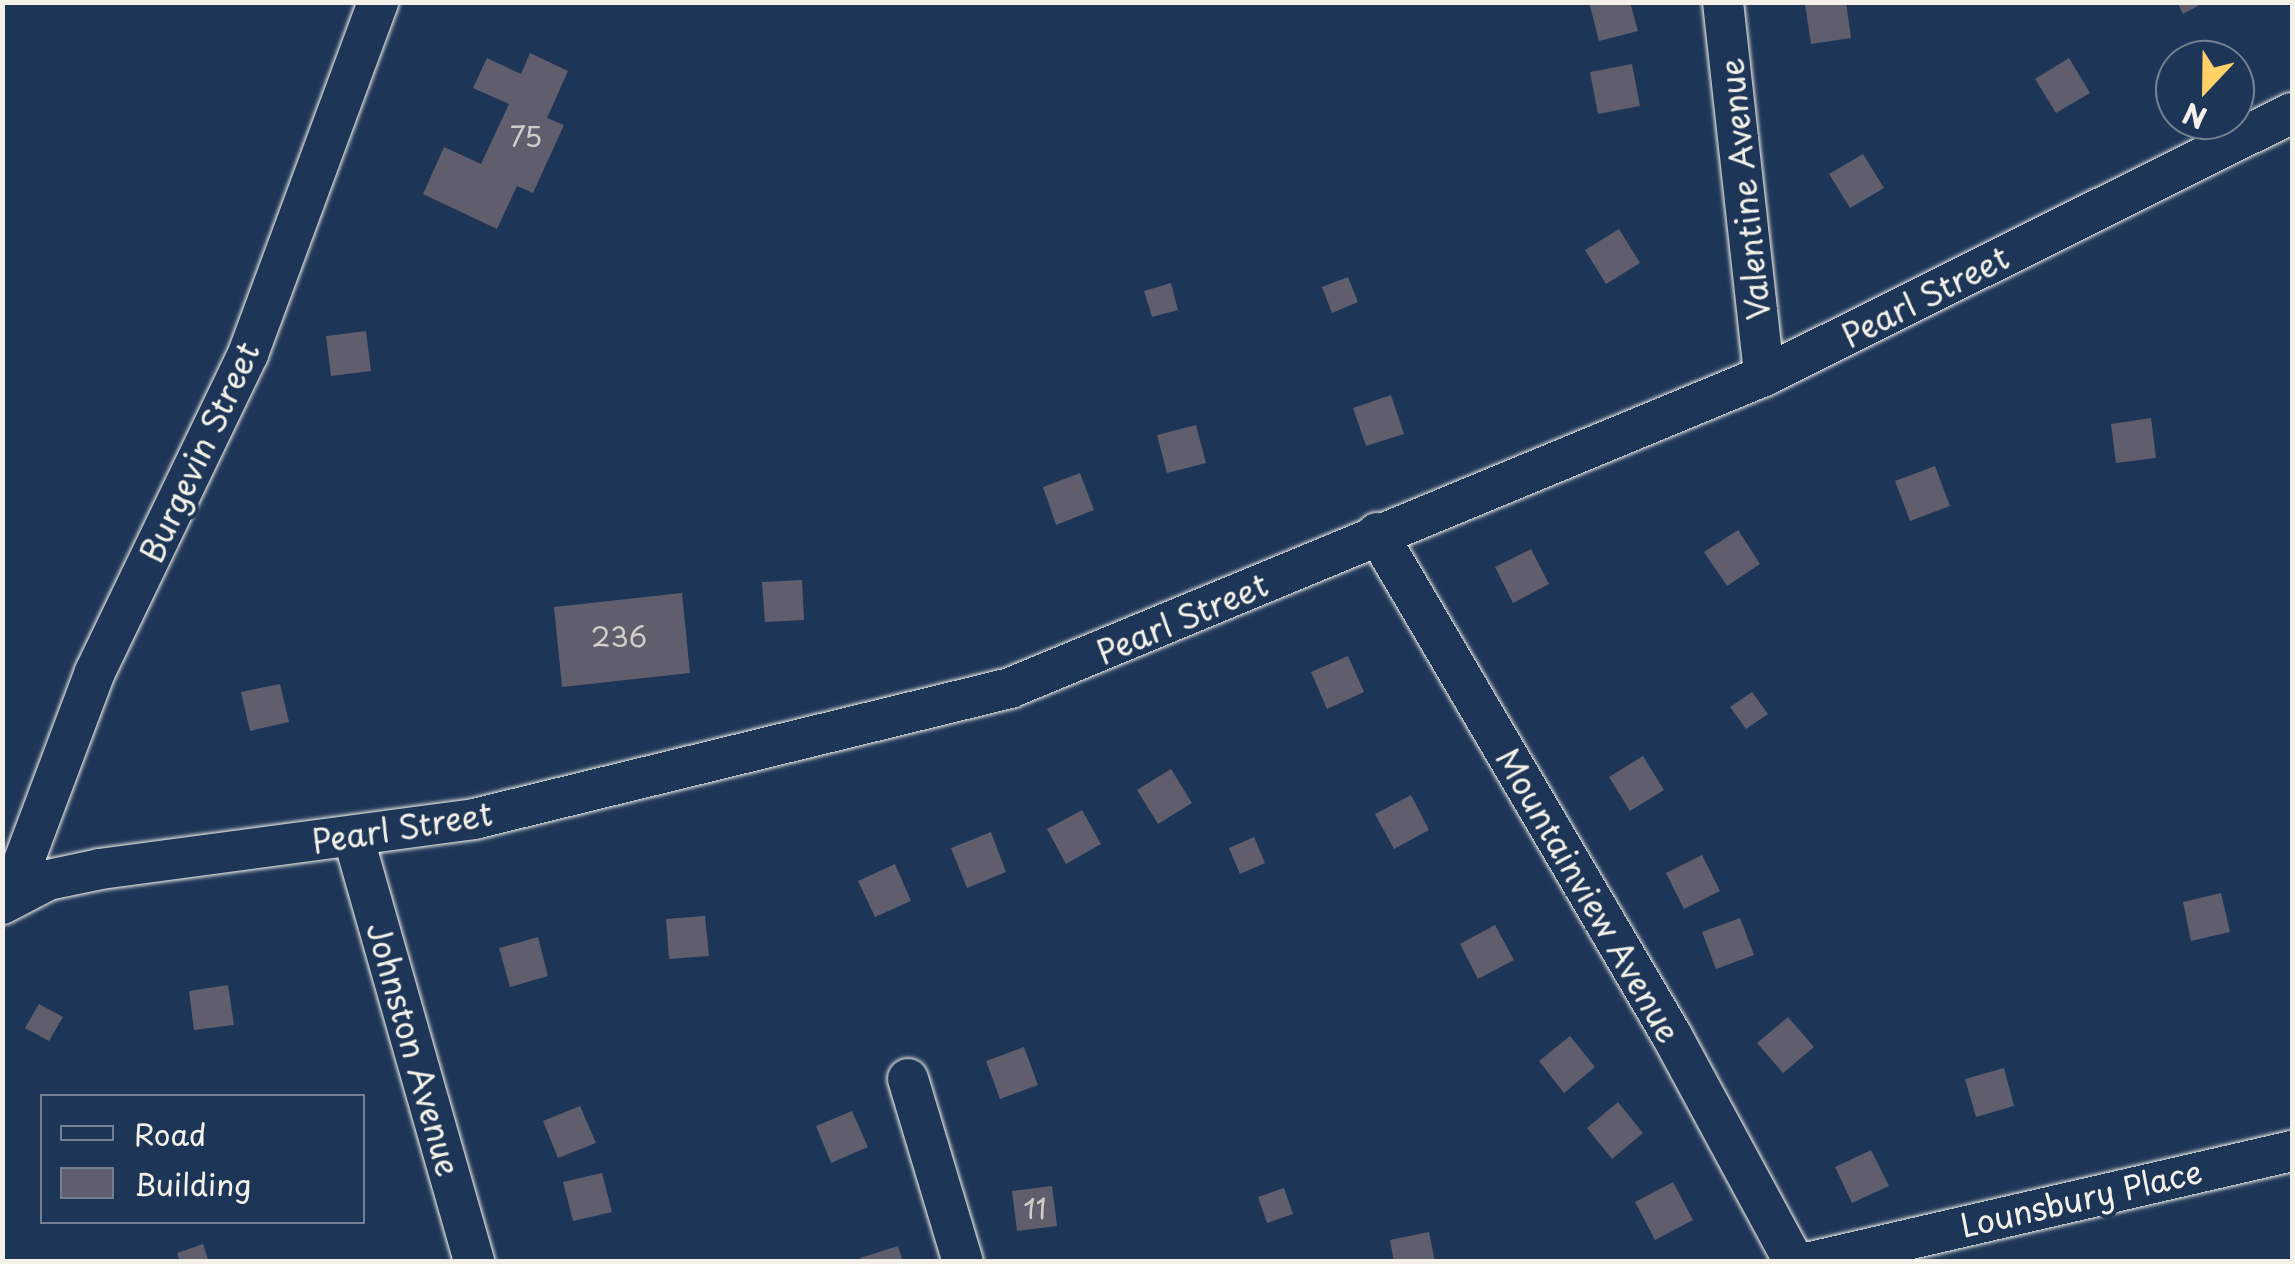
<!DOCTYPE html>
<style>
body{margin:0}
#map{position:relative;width:2295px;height:1264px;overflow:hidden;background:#1d3557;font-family:"Playpen Sans",sans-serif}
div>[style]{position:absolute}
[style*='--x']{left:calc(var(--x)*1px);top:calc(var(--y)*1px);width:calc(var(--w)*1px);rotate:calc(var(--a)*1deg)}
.building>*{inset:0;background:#605d6c}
.roads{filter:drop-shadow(0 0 2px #f4f1e8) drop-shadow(0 0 2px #f4f1e8)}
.street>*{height:40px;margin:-20px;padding:0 20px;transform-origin:20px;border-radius:20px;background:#1d3557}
span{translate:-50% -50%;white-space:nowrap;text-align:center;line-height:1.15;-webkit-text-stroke:8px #1d3557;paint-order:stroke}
.number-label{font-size:28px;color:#cfccc9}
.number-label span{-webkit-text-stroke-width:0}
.street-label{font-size:32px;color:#f4f1e8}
.frame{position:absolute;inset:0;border:5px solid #f4f1e8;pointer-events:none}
.legend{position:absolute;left:40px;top:1094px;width:325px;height:130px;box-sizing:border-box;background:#1d3557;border:2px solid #738091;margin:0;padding:12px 18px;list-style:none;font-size:30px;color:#f4f1e8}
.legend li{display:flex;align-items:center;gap:20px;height:50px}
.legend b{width:50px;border:2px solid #738091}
.north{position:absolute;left:2155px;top:40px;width:100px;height:100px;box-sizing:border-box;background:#1d3557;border:2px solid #738091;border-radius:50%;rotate:202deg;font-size:28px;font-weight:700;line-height:40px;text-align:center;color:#f4f1e8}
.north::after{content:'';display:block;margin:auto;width:35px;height:45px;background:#ffd166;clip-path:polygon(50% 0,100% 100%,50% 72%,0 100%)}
</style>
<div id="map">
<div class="building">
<div style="clip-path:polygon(1589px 2px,1630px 2px,1638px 31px,1599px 41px)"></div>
<div style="clip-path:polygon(1846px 2px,1851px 38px,1811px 44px,1805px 4px)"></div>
<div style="clip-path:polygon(2177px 2px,2205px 2px,2183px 14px)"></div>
<div style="clip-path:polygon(530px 53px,568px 71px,547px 118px,564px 125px,533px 193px,517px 186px,497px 229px,423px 194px,444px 147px,481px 164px,509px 104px,473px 88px,487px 58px,521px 74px)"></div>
<div style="clip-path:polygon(2069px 58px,2090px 93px,2056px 113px,2035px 79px)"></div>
<div style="clip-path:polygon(1632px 64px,1640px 106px,1598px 114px,1590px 72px)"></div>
<div style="clip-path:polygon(1863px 154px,1884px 188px,1850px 208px,1829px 174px)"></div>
<div style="clip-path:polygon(1619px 229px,1640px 263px,1606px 284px,1585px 250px)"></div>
<div style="clip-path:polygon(1348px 277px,1358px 302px,1332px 313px,1322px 287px)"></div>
<div style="clip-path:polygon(1171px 283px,1178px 310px,1152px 317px,1144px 291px)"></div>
<div style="clip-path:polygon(366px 331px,371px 371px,331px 376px,326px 336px)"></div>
<div style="clip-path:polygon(1391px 395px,1404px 434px,1366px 446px,1353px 408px)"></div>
<div style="clip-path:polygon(2151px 418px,2156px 458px,2116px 463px,2111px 424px)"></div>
<div style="clip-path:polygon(1196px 425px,1206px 463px,1167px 473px,1157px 435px)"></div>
<div style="clip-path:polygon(1935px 466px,1950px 506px,1910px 521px,1895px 481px)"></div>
<div style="clip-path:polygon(1080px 473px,1094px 510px,1056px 525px,1043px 487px)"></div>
<div style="clip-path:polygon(1738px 530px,1760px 564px,1727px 586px,1704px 552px)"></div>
<div style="clip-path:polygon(1531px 549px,1549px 584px,1513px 603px,1495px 567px)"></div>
<div style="clip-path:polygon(802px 580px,804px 620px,765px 622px,762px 582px)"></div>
<div style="clip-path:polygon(682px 593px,690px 673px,562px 687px,554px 607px)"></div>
<div style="clip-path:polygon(1348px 656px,1364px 692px,1327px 709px,1311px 672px)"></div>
<div style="clip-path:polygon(280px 684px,289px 722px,250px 731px,241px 692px)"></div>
<div style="clip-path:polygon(1752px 692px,1768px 714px,1746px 729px,1730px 707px)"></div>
<div style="clip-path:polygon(1643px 756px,1664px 790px,1630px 811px,1609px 777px)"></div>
<div style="clip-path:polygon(1171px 769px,1192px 803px,1158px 824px,1137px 790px)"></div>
<div style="clip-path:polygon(1411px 795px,1429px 830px,1394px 849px,1375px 814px)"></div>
<div style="clip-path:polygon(1082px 810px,1101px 844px,1066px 864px,1047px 829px)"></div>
<div style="clip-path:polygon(991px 832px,1006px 872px,967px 888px,951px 848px)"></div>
<div style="clip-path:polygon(1254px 837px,1265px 863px,1240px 874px,1229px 848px)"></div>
<div style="clip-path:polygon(1702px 855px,1720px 891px,1684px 909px,1666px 873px)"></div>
<div style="clip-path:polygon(895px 864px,911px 901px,875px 917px,858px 881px)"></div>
<div style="clip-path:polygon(2221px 893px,2230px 932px,2191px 941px,2183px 902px)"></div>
<div style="clip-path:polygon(705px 916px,709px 956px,669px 959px,666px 919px)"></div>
<div style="clip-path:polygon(1740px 918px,1754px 955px,1716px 969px,1702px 932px)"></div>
<div style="clip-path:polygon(1495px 925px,1514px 960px,1478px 979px,1460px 944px)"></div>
<div style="clip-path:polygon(538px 937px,548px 976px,510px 987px,499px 948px)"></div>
<div style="clip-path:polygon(228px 985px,234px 1025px,194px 1030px,189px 991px)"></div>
<div style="clip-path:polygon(39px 1004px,63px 1017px,49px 1041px,25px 1028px)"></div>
<div style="clip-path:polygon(1788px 1017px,1814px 1047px,1783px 1073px,1757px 1043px)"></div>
<div style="clip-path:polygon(1570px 1036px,1595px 1067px,1564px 1093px,1539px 1061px)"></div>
<div style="clip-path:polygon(1024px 1047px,1038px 1085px,1000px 1099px,986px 1061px)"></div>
<div style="clip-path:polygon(2004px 1068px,2014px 1106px,1976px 1117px,1965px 1079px)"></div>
<div style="clip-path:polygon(1618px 1102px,1643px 1133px,1612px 1159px,1587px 1128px)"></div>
<div style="clip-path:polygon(580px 1106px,596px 1143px,558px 1158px,543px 1121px)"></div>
<div style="clip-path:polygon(852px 1111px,868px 1147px,831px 1163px,816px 1126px)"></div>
<div style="clip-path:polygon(1871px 1150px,1889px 1186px,1852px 1203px,1835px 1167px)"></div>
<div style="clip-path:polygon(602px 1173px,612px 1212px,573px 1221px,563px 1182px)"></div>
<div style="clip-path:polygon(1673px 1182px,1693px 1220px,1655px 1240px,1635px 1202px)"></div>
<div style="clip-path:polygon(1052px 1186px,1057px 1226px,1017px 1231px,1012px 1191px)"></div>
<div style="clip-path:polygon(1284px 1188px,1293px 1214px,1267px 1223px,1258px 1197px)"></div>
<div style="clip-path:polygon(1429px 1232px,1435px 1262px,1394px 1262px,1390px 1240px)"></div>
<div style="clip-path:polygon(203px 1244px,209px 1262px,180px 1262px,177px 1253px)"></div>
<div style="clip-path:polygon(898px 1246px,903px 1262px,861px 1262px,860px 1258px)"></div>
</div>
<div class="roads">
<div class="street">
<div style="--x:1723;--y:2;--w:376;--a:83.7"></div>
<div style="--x:1377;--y:533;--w:583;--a:59.61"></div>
<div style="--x:1672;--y:1036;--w:257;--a:61.6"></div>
<div style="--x:353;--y:836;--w:443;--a:74.1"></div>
<div style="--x:10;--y:898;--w:241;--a:-69.4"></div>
<div style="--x:95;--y:672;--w:353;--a:-64.3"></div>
<div style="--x:248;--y:354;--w:375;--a:-69.7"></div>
<div style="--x:2;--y:904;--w:52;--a:-27.6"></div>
<div style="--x:48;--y:880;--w:53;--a:-11.9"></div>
<div style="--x:100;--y:869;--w:377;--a:-7.6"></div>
<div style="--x:474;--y:819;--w:552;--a:-13.73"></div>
<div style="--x:1010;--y:688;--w:816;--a:-22.48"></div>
<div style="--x:1764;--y:376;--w:590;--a:-26.48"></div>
<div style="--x:908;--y:1079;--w:191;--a:73.3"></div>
<div style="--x:1811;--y:1262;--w:494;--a:-13"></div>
</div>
</div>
<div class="number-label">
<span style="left:526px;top:136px">75</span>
<span style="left:619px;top:636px">236</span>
<span style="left:1035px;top:1208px">11</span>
</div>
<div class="street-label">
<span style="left:1744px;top:189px;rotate:-96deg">Valentine Avenue</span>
<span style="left:1925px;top:296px;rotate:-27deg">Pearl Street</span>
<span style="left:199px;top:452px;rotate:-65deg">Burgevin Street</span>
<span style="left:1182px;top:618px;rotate:-23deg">Pearl Street</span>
<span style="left:402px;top:827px;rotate:-9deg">Pearl Street</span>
<span style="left:1589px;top:895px;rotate:60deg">Mountainview Avenue</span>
<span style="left:414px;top:1049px;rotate:74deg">Johnston Avenue</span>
<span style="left:2081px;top:1198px;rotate:-13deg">Lounsbury Place</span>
</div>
<div class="frame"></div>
<ul class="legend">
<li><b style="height:12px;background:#1d3557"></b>Road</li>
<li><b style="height:28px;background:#605d6c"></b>Building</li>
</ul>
<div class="north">N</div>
</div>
